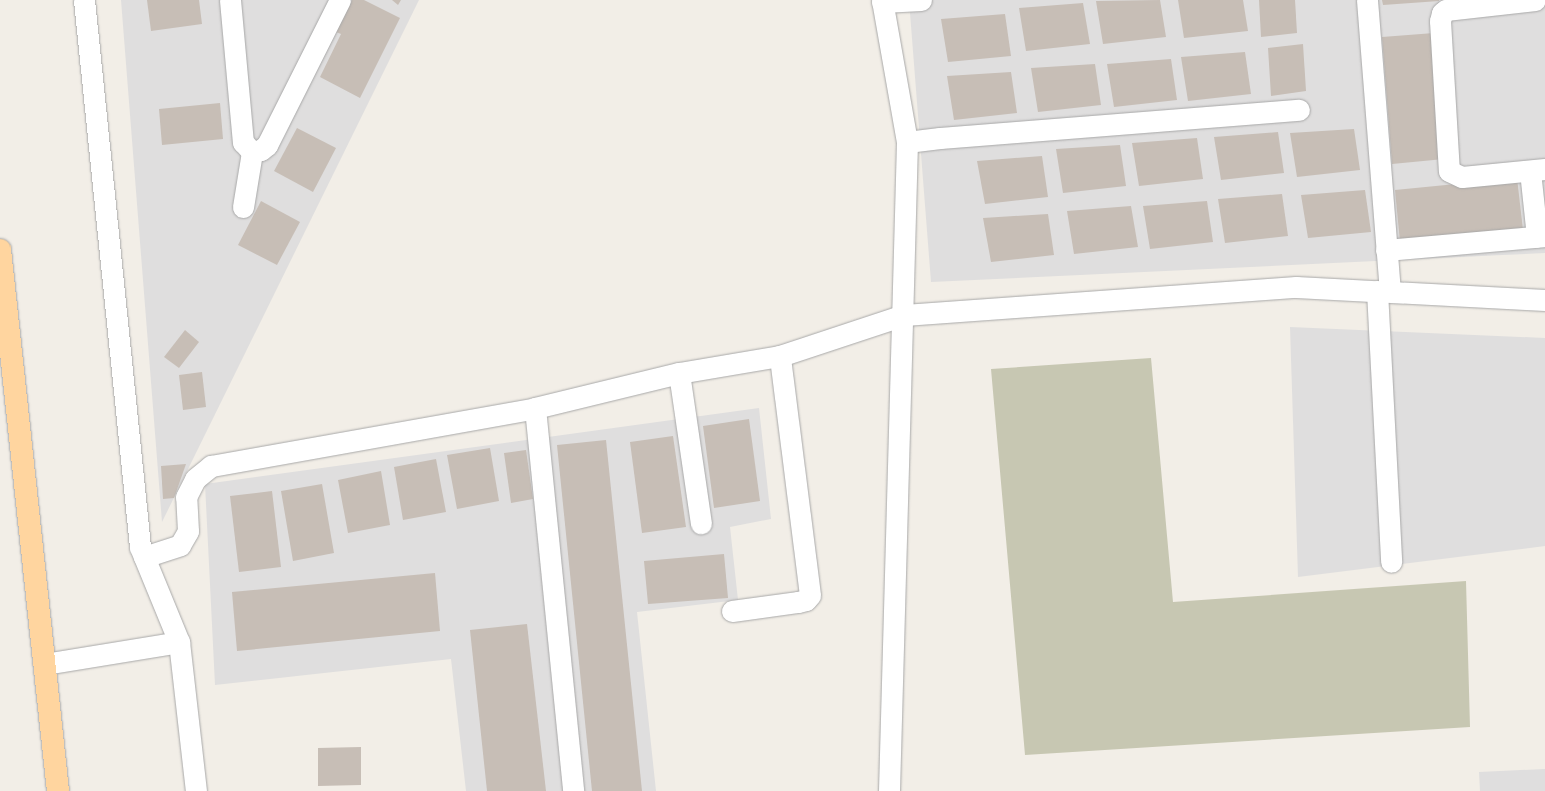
<!DOCTYPE html>
<style>
body{margin:0}
#map{position:relative;width:1545px;height:791px;overflow:hidden;background:#f2eee7;font-family:Barlow,sans-serif}
div>[style]{position:absolute}
[style*='--x']{left:calc(var(--x)*1px);top:calc(var(--y)*1px);width:calc(var(--w)*1px);rotate:calc(var(--a)*1deg)}
.residential>*{inset:0;background:#dfdede}
.construction>*{inset:0;background:#c7c7b2}
.building>*{inset:0;background:#c7beb6}
.roads{filter:drop-shadow(0 0 1px #a8a8a8) drop-shadow(0 0 1px #a8a8a8)}
.minor>*{height:21px;margin:-10.5px;padding:0 10.5px;transform-origin:10.5px;border-radius:10.5px;background:#fff}
.primary>*{height:22px;margin:-11px;padding:0 11px;transform-origin:11px;border-radius:11px;background:#ffd59f}
span{translate:-50% -50%;white-space:nowrap;text-align:center;line-height:1.15;-webkit-text-stroke:4px #fff;paint-order:stroke}
</style>
<div id="map">
<div class="residential">
<div style="clip-path:polygon(121px 0,419px 0,162px 522px)"></div>
<div style="clip-path:polygon(909px 0,1545px 0,1545px 253px,931px 282px)"></div>
<div style="clip-path:polygon(1290px 327px,1545px 338px,1545px 546px,1298px 577px)"></div>
<div style="clip-path:polygon(759px 408px,771px 519px,730px 527px,738px 600px,637px 612px,656px 791px,466px 791px,451px 659px,215px 685px,205px 484px)"></div>
<div style="clip-path:polygon(1545px 769px,1545px 791px,1480px 791px,1479px 772px)"></div>
</div>
<div class="construction">
<div style="clip-path:polygon(1151px 358px,1173px 602px,1466px 581px,1470px 727px,1025px 755px,991px 369px)"></div>
</div>
<div class="building">
<div style="clip-path:polygon(147px 0,199px 0,202px 24px,151px 31px)"></div>
<div style="clip-path:polygon(352px 0,364px 0,400px 18px,360px 98px,320px 77px,341px 34px,336px 32px)"></div>
<div style="clip-path:polygon(392px 0,401px 0,398px 5px)"></div>
<div style="clip-path:polygon(1160px 0,1166px 37px,1103px 44px,1096px 1px)"></div>
<div style="clip-path:polygon(1178px 0,1243px 0,1248px 31px,1184px 38px)"></div>
<div style="clip-path:polygon(1259px 0,1295px 0,1297px 33px,1261px 37px)"></div>
<div style="clip-path:polygon(1382px 0,1439px 0,1439px 1px,1383px 5px)"></div>
<div style="clip-path:polygon(1083px 3px,1090px 44px,1026px 51px,1019px 8px)"></div>
<div style="clip-path:polygon(1005px 14px,1011px 56px,948px 62px,941px 19px)"></div>
<div style="clip-path:polygon(1434px 33px,1444px 159px,1392px 164px,1382px 37px)"></div>
<div style="clip-path:polygon(1303px 44px,1306px 91px,1271px 96px,1268px 48px)"></div>
<div style="clip-path:polygon(1245px 52px,1251px 94px,1188px 101px,1181px 57px)"></div>
<div style="clip-path:polygon(1171px 59px,1177px 100px,1114px 107px,1107px 64px)"></div>
<div style="clip-path:polygon(1095px 64px,1101px 105px,1038px 112px,1031px 68px)"></div>
<div style="clip-path:polygon(1011px 72px,1017px 113px,954px 120px,947px 76px)"></div>
<div style="clip-path:polygon(220px 103px,223px 139px,162px 145px,159px 109px)"></div>
<div style="clip-path:polygon(297px 128px,336px 148px,313px 192px,274px 171px)"></div>
<div style="clip-path:polygon(1354px 129px,1360px 170px,1297px 177px,1290px 133px)"></div>
<div style="clip-path:polygon(1278px 132px,1284px 173px,1221px 180px,1214px 137px)"></div>
<div style="clip-path:polygon(1197px 138px,1203px 179px,1139px 186px,1132px 143px)"></div>
<div style="clip-path:polygon(1120px 145px,1126px 186px,1063px 193px,1056px 149px)"></div>
<div style="clip-path:polygon(1042px 156px,1048px 197px,985px 204px,977px 161px)"></div>
<div style="clip-path:polygon(1517px 178px,1523px 230px,1400px 242px,1395px 190px)"></div>
<div style="clip-path:polygon(1365px 190px,1371px 232px,1308px 238px,1301px 195px)"></div>
<div style="clip-path:polygon(1282px 194px,1288px 236px,1225px 243px,1218px 199px)"></div>
<div style="clip-path:polygon(261px 201px,300px 222px,277px 265px,238px 245px)"></div>
<div style="clip-path:polygon(1207px 201px,1213px 242px,1150px 249px,1143px 206px)"></div>
<div style="clip-path:polygon(1131px 206px,1138px 247px,1074px 254px,1067px 211px)"></div>
<div style="clip-path:polygon(1048px 214px,1054px 255px,991px 262px,983px 218px)"></div>
<div style="clip-path:polygon(185px 330px,199px 342px,179px 368px,164px 357px)"></div>
<div style="clip-path:polygon(202px 372px,206px 407px,183px 410px,179px 375px)"></div>
<div style="clip-path:polygon(749px 419px,760px 501px,714px 508px,703px 426px)"></div>
<div style="clip-path:polygon(673px 436px,686px 527px,642px 533px,630px 442px)"></div>
<div style="clip-path:polygon(606px 440px,642px 791px,592px 791px,557px 445px)"></div>
<div style="clip-path:polygon(490px 448px,499px 501px,457px 509px,447px 455px)"></div>
<div style="clip-path:polygon(526px 450px,533px 499px,511px 503px,504px 453px)"></div>
<div style="clip-path:polygon(436px 459px,446px 512px,403px 520px,394px 467px)"></div>
<div style="clip-path:polygon(186px 464px,174px 498px,163px 499px,161px 466px)"></div>
<div style="clip-path:polygon(381px 471px,390px 525px,348px 533px,338px 480px)"></div>
<div style="clip-path:polygon(322px 484px,334px 553px,293px 561px,281px 491px)"></div>
<div style="clip-path:polygon(272px 491px,281px 567px,239px 572px,230px 496px)"></div>
<div style="clip-path:polygon(724px 554px,728px 598px,648px 604px,644px 561px)"></div>
<div style="clip-path:polygon(435px 573px,440px 631px,237px 651px,232px 592px)"></div>
<div style="clip-path:polygon(527px 624px,546px 791px,487px 791px,470px 630px)"></div>
<div style="clip-path:polygon(361px 747px,361px 785px,318px 786px,318px 748px)"></div>
</div>
<div class="roads">
<div class="minor">
<div style="--x:84;--y:0;--w:550;--a:84.15"></div>
<div style="--x:140;--y:547;--w:103;--a:67.7"></div>
<div style="--x:179;--y:642;--w:150;--a:83.5"></div>
<div style="--x:230;--y:0;--w:143;--a:84.8"></div>
<div style="--x:243;--y:142;--w:13;--a:48"></div>
<div style="--x:252;--y:152;--w:9;--a:-13"></div>
<div style="--x:261;--y:150;--w:8;--a:-40"></div>
<div style="--x:267;--y:145;--w:162;--a:-63.3"></div>
<div style="--x:882;--y:0;--w:144;--a:80"></div>
<div style="--x:907;--y:142;--w:649;--a:91.59"></div>
<div style="--x:1367;--y:0;--w:292;--a:85.5"></div>
<div style="--x:1535;--y:0;--w:90;--a:173.6"></div>
<div style="--x:1446;--y:10;--w:5;--a:143"></div>
<div style="--x:1442;--y:13;--w:8;--a:104"></div>
<div style="--x:1440;--y:21;--w:150;--a:86.6"></div>
<div style="--x:1449;--y:171;--w:14;--a:25"></div>
<div style="--x:1462;--y:177;--w:83;--a:-5.5"></div>
<div style="--x:882;--y:2;--w:39;--a:-3"></div>
<div style="--x:907;--y:142;--w:33;--a:-7"></div>
<div style="--x:940;--y:138;--w:360;--a:-4.5"></div>
<div style="--x:1530;--y:171;--w:66;--a:83.9"></div>
<div style="--x:243;--y:207;--w:56;--a:-80.7"></div>
<div style="--x:1386;--y:250;--w:160;--a:-5"></div>
<div style="--x:1377;--y:291;--w:271;--a:87"></div>
<div style="--x:679;--y:373;--w:152;--a:81.7"></div>
<div style="--x:535;--y:408;--w:385;--a:84.3"></div>
<div style="--x:144;--y:557;--w:38;--a:-18"></div>
<div style="--x:180;--y:545;--w:16;--a:-60"></div>
<div style="--x:188;--y:531;--w:34;--a:-93"></div>
<div style="--x:186;--y:497;--w:20;--a:-63"></div>
<div style="--x:195;--y:479;--w:21;--a:-39"></div>
<div style="--x:211;--y:466;--w:329;--a:-10.1"></div>
<div style="--x:535;--y:408;--w:148;--a:-13.7"></div>
<div style="--x:679;--y:373;--w:102;--a:-9.6"></div>
<div style="--x:780;--y:356;--w:131;--a:-18.3"></div>
<div style="--x:904;--y:315;--w:393;--a:-4.1"></div>
<div style="--x:1296;--y:287;--w:249;--a:3"></div>
<div style="--x:732;--y:611;--w:67;--a:-7.8"></div>
<div style="--x:798;--y:602;--w:8;--a:-14"></div>
<div style="--x:806;--y:600;--w:6;--a:-51"></div>
<div style="--x:810;--y:595;--w:241;--a:-97.2"></div>
<div style="--x:45;--y:664;--w:136;--a:-9.3"></div>
</div>
<div class="primary">
<div style="--x:0;--y:250;--w:544;--a:83.88"></div>
</div>
</div>
</div>
